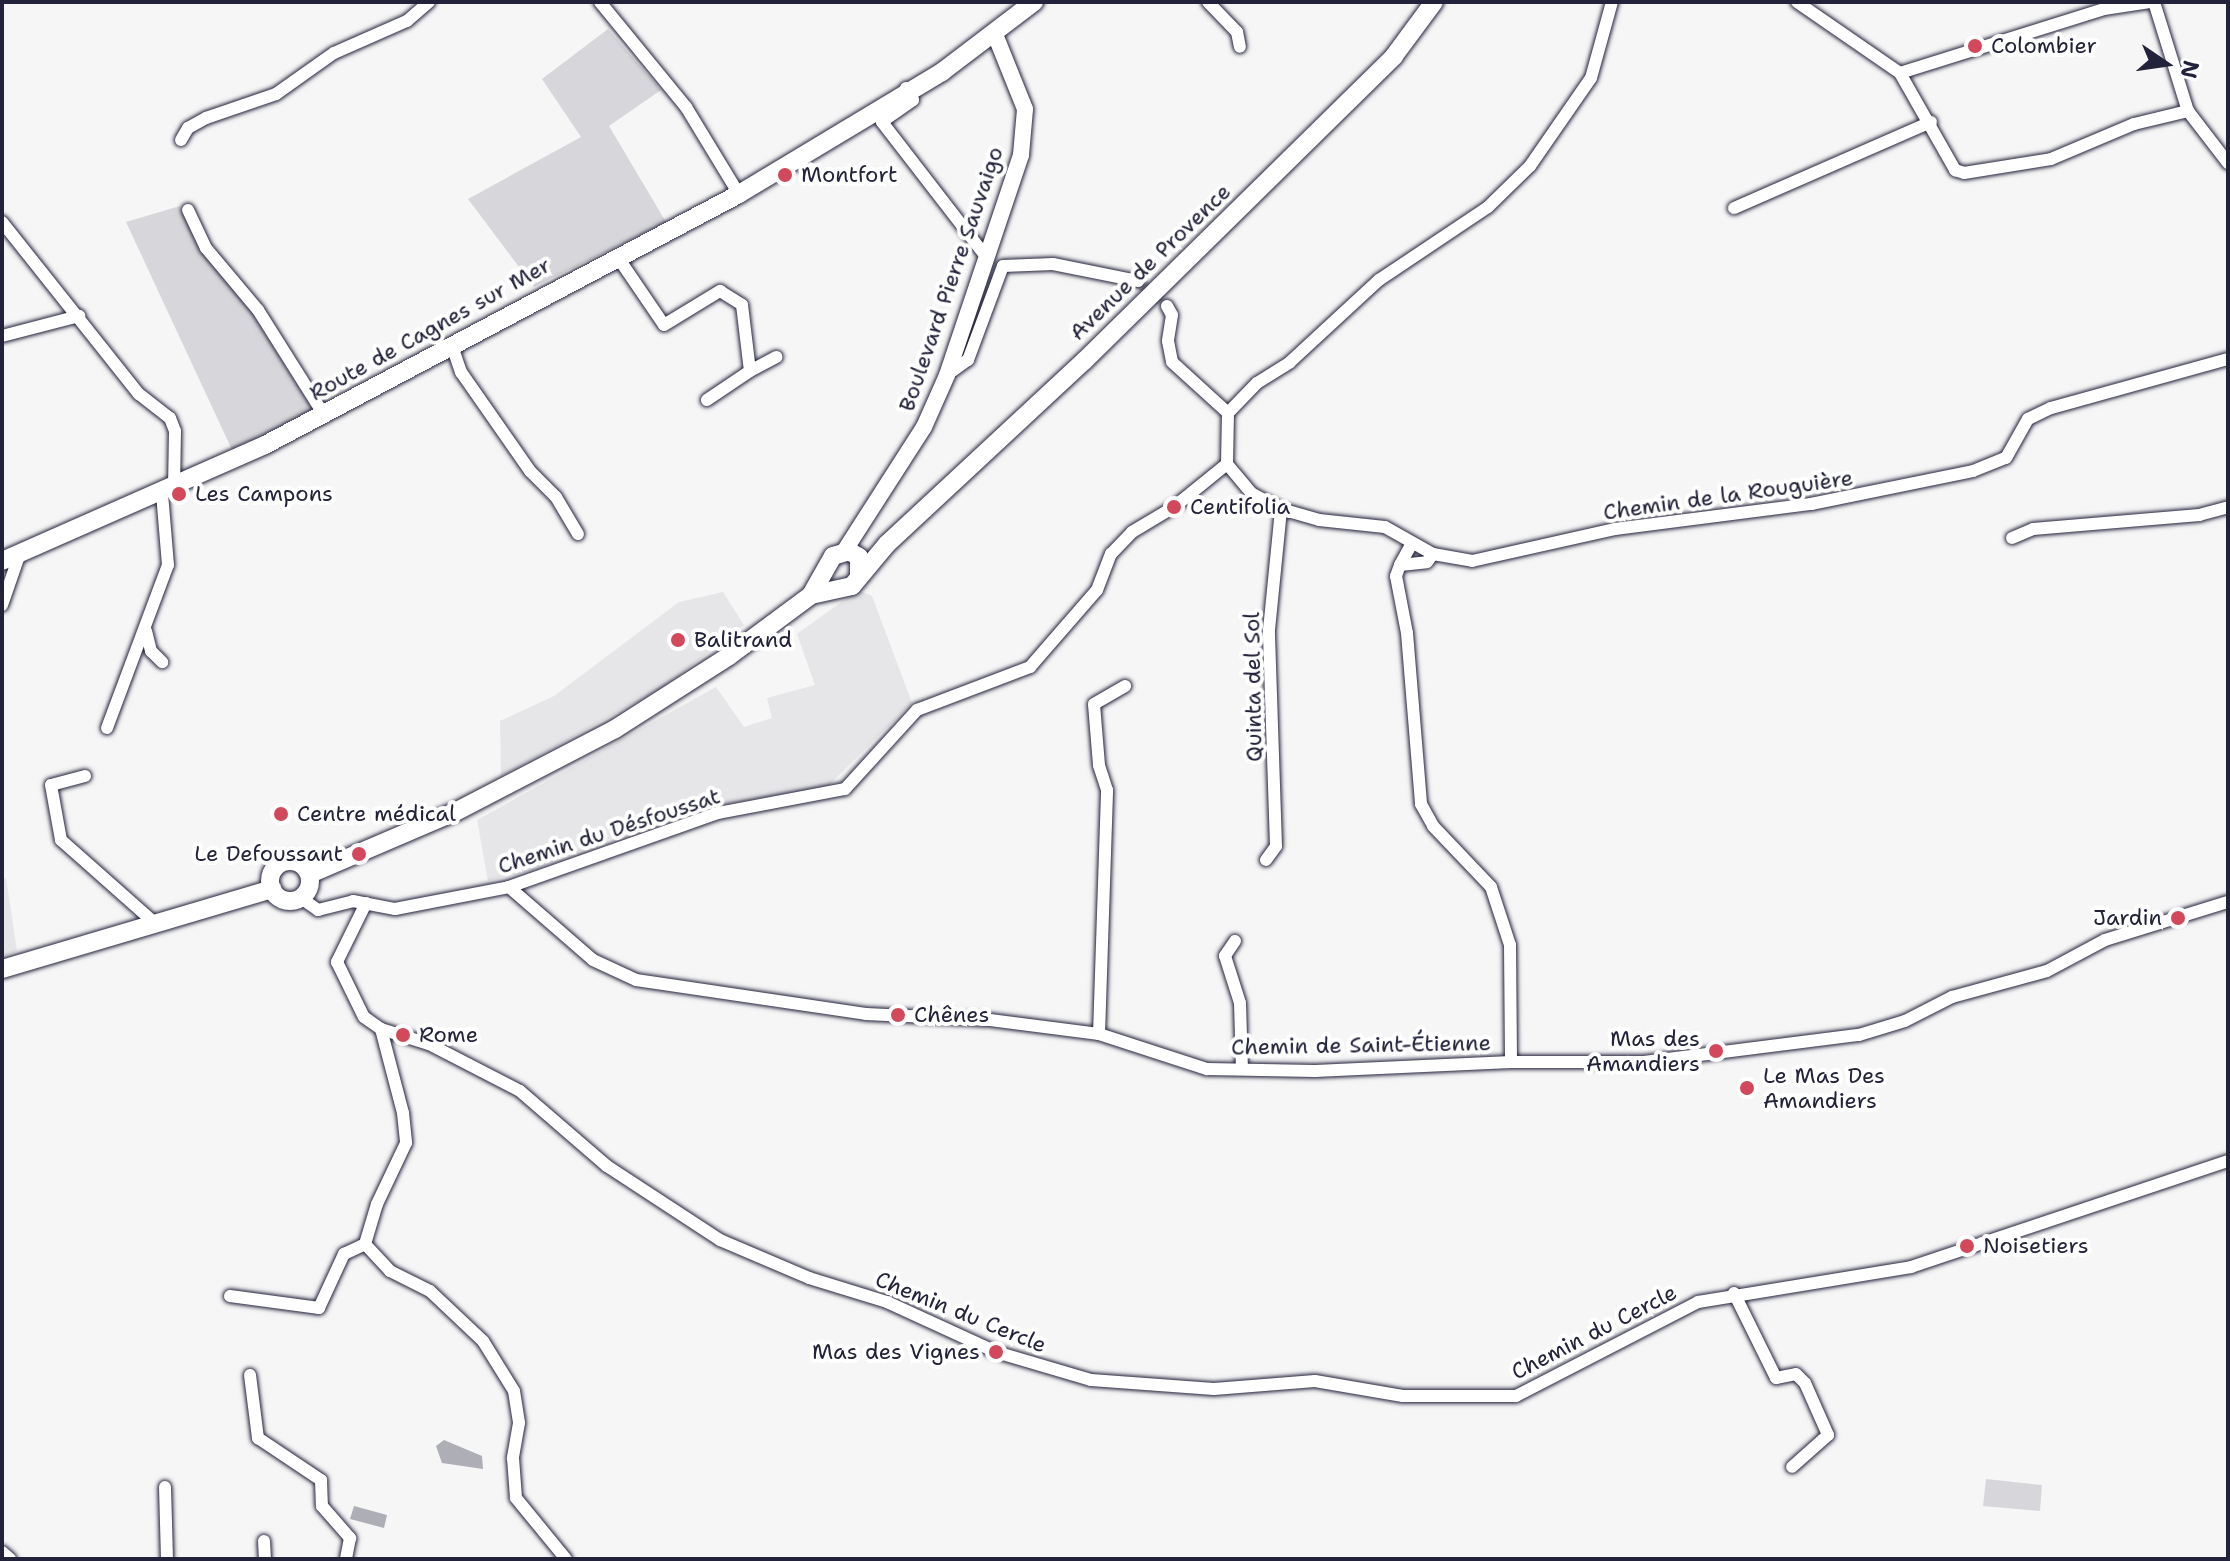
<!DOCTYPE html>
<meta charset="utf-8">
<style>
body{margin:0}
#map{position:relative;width:2230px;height:1561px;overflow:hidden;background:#f6f6f7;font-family:"Shantell Sans",sans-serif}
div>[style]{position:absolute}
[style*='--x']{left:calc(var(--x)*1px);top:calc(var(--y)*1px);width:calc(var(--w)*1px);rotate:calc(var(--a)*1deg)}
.built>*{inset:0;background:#e6e6e9}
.green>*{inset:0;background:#d7d7db}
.water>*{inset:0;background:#aeaeb7}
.minor-tunnel>*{height:12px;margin-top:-6px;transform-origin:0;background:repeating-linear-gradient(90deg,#ccccd1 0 12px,transparent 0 18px)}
.roads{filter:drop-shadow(0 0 2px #22223b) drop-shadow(0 0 2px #22223b)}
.minor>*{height:12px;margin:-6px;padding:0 6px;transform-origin:6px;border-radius:6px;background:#fff}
.tertiary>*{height:16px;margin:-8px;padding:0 8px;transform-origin:8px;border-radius:8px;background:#fff}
.secondary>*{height:18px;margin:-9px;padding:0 9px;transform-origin:9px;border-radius:9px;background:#fff}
.secondary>.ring{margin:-9px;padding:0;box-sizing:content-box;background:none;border:18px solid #fff;border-radius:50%}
.dots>*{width:22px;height:22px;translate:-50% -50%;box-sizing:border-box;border:4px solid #fff;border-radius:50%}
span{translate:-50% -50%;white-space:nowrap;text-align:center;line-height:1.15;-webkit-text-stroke:8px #fff;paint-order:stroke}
.poi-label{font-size:22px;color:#22223b}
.left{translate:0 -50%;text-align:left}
.right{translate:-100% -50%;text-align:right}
.street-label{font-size:22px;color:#22223b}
.frame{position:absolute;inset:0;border:4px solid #22223b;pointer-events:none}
.north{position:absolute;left:2126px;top:24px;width:80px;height:80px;-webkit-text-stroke:6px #fff;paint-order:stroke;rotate:103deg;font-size:22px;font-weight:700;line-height:32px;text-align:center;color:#22223b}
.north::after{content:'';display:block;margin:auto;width:28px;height:36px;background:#22223b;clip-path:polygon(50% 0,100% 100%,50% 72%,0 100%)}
</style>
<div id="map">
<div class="built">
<div style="clip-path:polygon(858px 590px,872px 596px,912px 703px,828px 786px,705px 808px,639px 827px,533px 870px,488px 881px,477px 820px,716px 687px,744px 727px,772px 718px,767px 698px,815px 685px,797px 634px)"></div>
<div style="clip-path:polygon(723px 592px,744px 625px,662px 688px,501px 776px,500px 721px,554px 696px,679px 602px)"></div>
<div style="clip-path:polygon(6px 878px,17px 951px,2px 957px,2px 880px)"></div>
</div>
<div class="green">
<div style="clip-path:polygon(608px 29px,661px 90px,609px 126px,666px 222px,534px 287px,468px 199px,581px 137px,542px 79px)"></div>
<div style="clip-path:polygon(180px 206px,203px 251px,243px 298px,312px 409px,233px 452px,126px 222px)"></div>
<div style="clip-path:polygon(1986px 1479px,2042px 1485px,2040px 1511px,1983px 1506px)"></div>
</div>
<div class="water">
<div style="clip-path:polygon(444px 1440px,482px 1456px,483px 1469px,442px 1463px,436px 1446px)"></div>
<div style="clip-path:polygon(354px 1506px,387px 1515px,384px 1528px,350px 1519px)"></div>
</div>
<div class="minor-tunnel">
<div style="--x:1138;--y:281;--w:38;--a:41"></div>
</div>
<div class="roads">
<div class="minor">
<div style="--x:600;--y:2;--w:136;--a:50.7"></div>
<div style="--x:686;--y:107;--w:102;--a:58.7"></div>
<div style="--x:1208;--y:2;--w:42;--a:46"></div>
<div style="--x:1237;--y:32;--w:15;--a:79"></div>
<div style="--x:1797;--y:2;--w:125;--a:34.6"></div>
<div style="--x:1900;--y:73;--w:112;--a:60.4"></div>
<div style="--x:1955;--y:170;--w:9;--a:18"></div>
<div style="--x:1964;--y:173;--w:88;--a:-9.1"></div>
<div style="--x:2051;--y:159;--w:90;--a:-22.9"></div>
<div style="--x:2134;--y:124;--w:56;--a:-13.5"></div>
<div style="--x:2154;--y:2;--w:114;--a:72.7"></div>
<div style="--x:2188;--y:111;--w:66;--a:52.4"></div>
<div style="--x:1900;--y:73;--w:214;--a:-17.4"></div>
<div style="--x:2104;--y:9;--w:48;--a:-8.5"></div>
<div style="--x:906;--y:88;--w:14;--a:60"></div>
<div style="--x:913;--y:100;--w:38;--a:145"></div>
<div style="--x:882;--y:122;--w:172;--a:52.3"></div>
<div style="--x:181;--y:140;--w:14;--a:-60"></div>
<div style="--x:188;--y:128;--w:21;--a:-29"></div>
<div style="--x:206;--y:118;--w:74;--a:-18.9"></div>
<div style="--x:276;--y:94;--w:71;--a:-35.3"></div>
<div style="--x:334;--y:53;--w:80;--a:-23.7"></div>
<div style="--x:407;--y:21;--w:29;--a:-41"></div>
<div style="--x:1734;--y:208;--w:215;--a:-23.6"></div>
<div style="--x:188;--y:210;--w:42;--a:64.7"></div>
<div style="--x:206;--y:248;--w:81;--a:50"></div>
<div style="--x:258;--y:310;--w:124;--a:57.8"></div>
<div style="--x:2;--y:222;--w:220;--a:51.5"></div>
<div style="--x:139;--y:394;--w:39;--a:38"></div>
<div style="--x:170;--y:418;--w:14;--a:69"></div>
<div style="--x:175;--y:431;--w:57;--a:91"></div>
<div style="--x:617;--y:256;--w:83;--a:55.7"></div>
<div style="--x:664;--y:325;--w:66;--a:-31.3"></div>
<div style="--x:720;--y:291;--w:26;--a:32"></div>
<div style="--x:742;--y:305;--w:66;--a:83.1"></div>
<div style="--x:750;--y:371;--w:52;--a:146"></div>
<div style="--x:1167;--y:306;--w:10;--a:61"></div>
<div style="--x:1172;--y:315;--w:26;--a:99"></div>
<div style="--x:1168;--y:341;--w:21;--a:79"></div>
<div style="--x:1172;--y:362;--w:76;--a:42.3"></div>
<div style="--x:2;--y:336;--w:80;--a:-14.6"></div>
<div style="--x:452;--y:346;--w:28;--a:71"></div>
<div style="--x:461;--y:372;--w:121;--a:55.1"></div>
<div style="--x:530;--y:471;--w:37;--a:45"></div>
<div style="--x:556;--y:497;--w:43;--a:59.3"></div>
<div style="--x:750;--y:371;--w:30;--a:-28"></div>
<div style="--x:947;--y:375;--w:26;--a:-36"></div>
<div style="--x:968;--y:360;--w:100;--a:-69.6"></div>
<div style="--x:1003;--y:266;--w:50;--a:-2.3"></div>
<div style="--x:1053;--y:264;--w:87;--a:11.3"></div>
<div style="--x:1227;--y:464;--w:38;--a:50"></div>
<div style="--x:1251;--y:493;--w:34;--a:28"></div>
<div style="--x:1281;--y:509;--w:40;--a:16"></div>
<div style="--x:1319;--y:520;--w:66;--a:6.1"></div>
<div style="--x:1385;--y:527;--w:55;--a:29.4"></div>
<div style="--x:1433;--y:554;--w:40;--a:10"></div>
<div style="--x:1472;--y:561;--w:147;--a:-12.6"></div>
<div style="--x:1615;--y:529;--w:198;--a:-7.3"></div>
<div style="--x:1811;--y:504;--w:165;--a:-11.5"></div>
<div style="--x:1973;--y:471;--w:35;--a:-22"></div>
<div style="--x:2006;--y:458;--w:45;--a:-60.6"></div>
<div style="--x:2028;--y:419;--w:25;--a:-26"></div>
<div style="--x:2051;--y:408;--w:184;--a:-15.5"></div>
<div style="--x:2012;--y:538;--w:23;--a:-23"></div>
<div style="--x:2033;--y:529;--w:167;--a:-4.8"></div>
<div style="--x:2199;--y:515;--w:30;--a:-15"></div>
<div style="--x:1411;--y:545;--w:23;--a:119"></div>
<div style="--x:1400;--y:565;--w:27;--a:-6"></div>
<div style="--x:1427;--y:562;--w:10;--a:-53"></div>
<div style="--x:1400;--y:565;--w:12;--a:110"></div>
<div style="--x:1396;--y:576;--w:58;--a:79.1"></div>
<div style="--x:1407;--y:633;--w:172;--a:85.3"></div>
<div style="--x:1421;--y:804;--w:25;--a:61"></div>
<div style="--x:1433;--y:826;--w:84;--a:46.4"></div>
<div style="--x:1491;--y:887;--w:61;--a:71.9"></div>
<div style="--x:1510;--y:945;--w:117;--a:89.5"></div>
<div style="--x:2;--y:605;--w:55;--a:-70.9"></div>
<div style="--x:146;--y:631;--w:21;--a:76"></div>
<div style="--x:151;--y:651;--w:16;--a:45"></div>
<div style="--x:107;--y:728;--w:174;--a:-69.5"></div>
<div style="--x:168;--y:565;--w:72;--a:-94.8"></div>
<div style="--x:85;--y:776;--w:35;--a:165"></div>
<div style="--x:51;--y:785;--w:56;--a:79.7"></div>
<div style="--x:61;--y:840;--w:127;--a:41.5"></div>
<div style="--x:1266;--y:860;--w:17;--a:-54"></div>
<div style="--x:1276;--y:846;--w:216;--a:-91.9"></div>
<div style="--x:1269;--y:630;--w:122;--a:-84.3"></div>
<div style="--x:509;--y:887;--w:111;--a:41"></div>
<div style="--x:593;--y:960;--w:47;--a:24.9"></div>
<div style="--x:636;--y:980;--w:232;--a:8.4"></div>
<div style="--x:866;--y:1014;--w:124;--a:2.8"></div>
<div style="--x:990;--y:1020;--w:110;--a:7.3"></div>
<div style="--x:1099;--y:1034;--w:114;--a:18"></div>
<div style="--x:1207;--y:1069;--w:108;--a:1.1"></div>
<div style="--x:1315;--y:1071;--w:196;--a:-2.6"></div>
<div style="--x:1511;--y:1062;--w:133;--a:0"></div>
<div style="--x:1644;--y:1062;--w:217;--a:-7.2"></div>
<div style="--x:1859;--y:1035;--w:48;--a:-16.9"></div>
<div style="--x:1905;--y:1021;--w:53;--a:-27.1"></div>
<div style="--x:1952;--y:997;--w:98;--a:-15.3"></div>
<div style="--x:2047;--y:971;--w:66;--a:-28.1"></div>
<div style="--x:2105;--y:940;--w:129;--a:-17.2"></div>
<div style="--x:301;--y:898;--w:21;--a:35"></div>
<div style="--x:318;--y:910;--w:36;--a:-14"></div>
<div style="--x:353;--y:901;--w:43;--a:10.8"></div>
<div style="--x:395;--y:909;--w:116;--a:-10.9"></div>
<div style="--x:509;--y:887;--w:222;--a:-19.5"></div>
<div style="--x:718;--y:813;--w:129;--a:-10.7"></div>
<div style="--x:845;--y:789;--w:107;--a:-47.7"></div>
<div style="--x:917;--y:710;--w:121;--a:-20.8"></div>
<div style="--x:1030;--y:667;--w:102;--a:-49"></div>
<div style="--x:1097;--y:590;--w:39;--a:-69"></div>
<div style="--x:1111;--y:554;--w:30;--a:-46"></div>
<div style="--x:1132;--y:532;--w:49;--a:-30.8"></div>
<div style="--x:1174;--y:507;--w:68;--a:-39.1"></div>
<div style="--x:1227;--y:464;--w:51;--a:-88.9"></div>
<div style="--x:1228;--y:413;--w:42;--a:-46"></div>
<div style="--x:1257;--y:383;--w:39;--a:-32"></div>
<div style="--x:1290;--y:362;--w:121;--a:-42.7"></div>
<div style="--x:1379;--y:280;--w:131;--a:-33.8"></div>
<div style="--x:1488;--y:207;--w:59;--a:-44.3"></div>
<div style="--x:1530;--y:166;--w:107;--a:-55.3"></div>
<div style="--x:1591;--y:78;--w:79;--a:-74.6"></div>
<div style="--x:366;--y:903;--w:66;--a:116.2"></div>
<div style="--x:337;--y:962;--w:61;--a:63.9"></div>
<div style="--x:364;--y:1017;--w:21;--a:35"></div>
<div style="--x:381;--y:1029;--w:50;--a:17.4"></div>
<div style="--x:429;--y:1044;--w:102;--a:27.3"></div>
<div style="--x:520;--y:1091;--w:115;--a:40.8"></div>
<div style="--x:607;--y:1166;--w:135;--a:33.2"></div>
<div style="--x:720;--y:1240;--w:97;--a:23.1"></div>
<div style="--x:809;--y:1278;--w:82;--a:17.1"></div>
<div style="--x:887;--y:1302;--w:120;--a:24.6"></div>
<div style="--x:996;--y:1352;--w:99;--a:16.4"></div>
<div style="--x:1091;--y:1380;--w:123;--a:4.2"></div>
<div style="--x:1214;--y:1389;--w:101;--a:-4.5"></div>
<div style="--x:1315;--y:1381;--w:89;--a:9.7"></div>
<div style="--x:1403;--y:1396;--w:113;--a:0"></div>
<div style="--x:1516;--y:1396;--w:205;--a:-27.3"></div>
<div style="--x:1698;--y:1302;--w:216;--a:-9.3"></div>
<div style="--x:1911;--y:1267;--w:334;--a:-18.5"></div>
<div style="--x:1235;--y:941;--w:18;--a:124"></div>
<div style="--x:1225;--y:956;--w:49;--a:72.3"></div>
<div style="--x:1240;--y:1003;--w:66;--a:88.3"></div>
<div style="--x:381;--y:1029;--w:87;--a:75.3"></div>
<div style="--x:403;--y:1113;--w:30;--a:84"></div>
<div style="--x:406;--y:1143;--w:68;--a:115.4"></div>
<div style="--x:377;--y:1204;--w:42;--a:106.7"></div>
<div style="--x:365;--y:1244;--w:37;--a:47"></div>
<div style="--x:390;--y:1271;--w:45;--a:26.6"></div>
<div style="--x:430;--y:1291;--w:73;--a:43.3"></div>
<div style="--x:483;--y:1341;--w:59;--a:58.2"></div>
<div style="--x:514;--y:1391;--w:32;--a:81"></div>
<div style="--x:519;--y:1423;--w:36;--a:100"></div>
<div style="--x:513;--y:1458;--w:40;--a:85.7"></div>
<div style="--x:516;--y:1498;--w:79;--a:50.7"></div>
<div style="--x:1099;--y:1034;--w:244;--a:-88.1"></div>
<div style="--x:1107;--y:790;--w:26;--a:-108"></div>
<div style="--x:1099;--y:765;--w:61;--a:-94.7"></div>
<div style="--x:1094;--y:704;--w:36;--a:-30"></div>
<div style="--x:1734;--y:1293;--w:95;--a:63.7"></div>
<div style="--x:1776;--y:1378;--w:20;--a:-11"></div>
<div style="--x:1796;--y:1374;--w:13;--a:45"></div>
<div style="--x:1805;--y:1383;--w:57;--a:66.1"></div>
<div style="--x:1828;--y:1435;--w:48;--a:138.4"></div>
<div style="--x:230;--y:1296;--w:90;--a:7.7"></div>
<div style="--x:319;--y:1308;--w:60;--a:-65.2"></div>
<div style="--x:344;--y:1254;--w:23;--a:-25"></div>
<div style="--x:250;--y:1375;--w:64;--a:82.8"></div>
<div style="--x:258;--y:1438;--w:76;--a:33.7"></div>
<div style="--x:321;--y:1480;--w:26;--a:88"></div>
<div style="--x:322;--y:1506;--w:43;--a:48.8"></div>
<div style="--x:350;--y:1538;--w:21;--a:101"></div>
<div style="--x:165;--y:1487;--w:72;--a:88.4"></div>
<div style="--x:264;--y:1541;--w:18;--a:87"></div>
<div style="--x:2;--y:1552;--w:11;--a:41"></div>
</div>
<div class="tertiary">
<div style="--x:845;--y:550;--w:146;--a:-57.3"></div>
<div style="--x:924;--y:427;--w:57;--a:-66.1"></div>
<div style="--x:947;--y:375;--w:232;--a:-71.4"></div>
<div style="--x:1021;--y:155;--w:46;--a:-85"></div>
<div style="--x:1025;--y:109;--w:83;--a:-111.9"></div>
</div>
<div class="secondary">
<div style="--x:2;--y:561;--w:287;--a:-23.8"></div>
<div style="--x:265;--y:445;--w:536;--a:-27.9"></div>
<div style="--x:739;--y:194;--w:237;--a:-31"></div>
<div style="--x:942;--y:72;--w:116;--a:-37.3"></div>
<div style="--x:811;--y:595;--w:42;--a:-12.4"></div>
<div style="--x:852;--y:586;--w:55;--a:-50.2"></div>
<div style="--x:887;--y:544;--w:269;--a:-42.9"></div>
<div style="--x:1084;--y:361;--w:435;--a:-44.5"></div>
<div style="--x:1394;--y:56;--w:67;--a:-53.5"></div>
<div class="ring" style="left:270px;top:861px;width:22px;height:22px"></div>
<div style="--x:310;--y:874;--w:158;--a:-23.2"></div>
<div style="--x:455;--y:812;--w:180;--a:-27.4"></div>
<div style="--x:615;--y:729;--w:135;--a:-32.6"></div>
<div style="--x:729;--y:656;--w:102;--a:-36.6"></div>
<div style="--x:811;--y:595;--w:45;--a:-60.6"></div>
<div style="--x:833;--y:556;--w:17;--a:-17"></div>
<div style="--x:849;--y:551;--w:12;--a:31"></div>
<div style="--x:859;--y:557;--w:20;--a:90"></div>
<div style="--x:2;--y:969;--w:282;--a:-16.5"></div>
</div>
</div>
<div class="dots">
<div style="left:1975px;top:46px;background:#d1495b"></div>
<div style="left:785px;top:175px;background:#d1495b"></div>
<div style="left:179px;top:494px;background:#d1495b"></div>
<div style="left:1174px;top:507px;background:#d1495b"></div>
<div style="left:678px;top:640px;background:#d1495b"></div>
<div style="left:281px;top:814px;background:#d1495b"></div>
<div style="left:359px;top:854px;background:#d1495b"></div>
<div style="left:2178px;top:918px;background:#d1495b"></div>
<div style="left:898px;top:1015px;background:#d1495b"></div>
<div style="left:403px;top:1035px;background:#d1495b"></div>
<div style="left:1716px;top:1051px;background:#d1495b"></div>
<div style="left:1747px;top:1088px;background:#d1495b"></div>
<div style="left:1967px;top:1246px;background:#d1495b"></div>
<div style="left:996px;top:1352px;background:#d1495b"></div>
</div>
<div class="poi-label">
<span class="left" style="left:1991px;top:46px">Colombier</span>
<span class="left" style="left:801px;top:175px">Montfort</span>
<span class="left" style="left:195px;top:494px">Les Campons</span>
<span class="left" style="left:1190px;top:507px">Centifolia</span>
<span class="left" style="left:694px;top:640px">Balitrand</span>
<span class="left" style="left:297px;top:814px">Centre médical</span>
<span class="right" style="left:343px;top:854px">Le Defoussant</span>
<span class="right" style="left:2162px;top:918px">Jardin</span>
<span class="left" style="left:914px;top:1015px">Chênes</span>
<span class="left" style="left:419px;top:1035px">Rome</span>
<span class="right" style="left:1700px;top:1051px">Mas des<br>Amandiers</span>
<span class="left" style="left:1763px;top:1088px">Le Mas Des<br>Amandiers</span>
<span class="left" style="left:1983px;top:1246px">Noisetiers</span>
<span class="right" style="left:980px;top:1352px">Mas des Vignes</span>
</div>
<div class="street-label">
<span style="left:1150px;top:262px;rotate:-44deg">Avenue de Provence</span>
<span style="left:951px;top:279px;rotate:-71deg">Boulevard Pierre Sauvaigo</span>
<span style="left:430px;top:329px;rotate:-29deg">Route de Cagnes sur Mer</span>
<span style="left:1728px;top:495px;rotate:-8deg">Chemin de la Rouguière</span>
<span style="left:1253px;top:687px;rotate:-91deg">Quinta del Sol</span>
<span style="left:609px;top:831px;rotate:-18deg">Chemin du Désfoussat</span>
<span style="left:1361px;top:1045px;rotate:-1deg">Chemin de Saint-Étienne</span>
<span style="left:961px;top:1312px;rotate:22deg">Chemin du Cercle</span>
<span style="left:1594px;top:1332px;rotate:-27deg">Chemin du Cercle</span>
</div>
<div class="frame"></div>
<div class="north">N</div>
</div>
